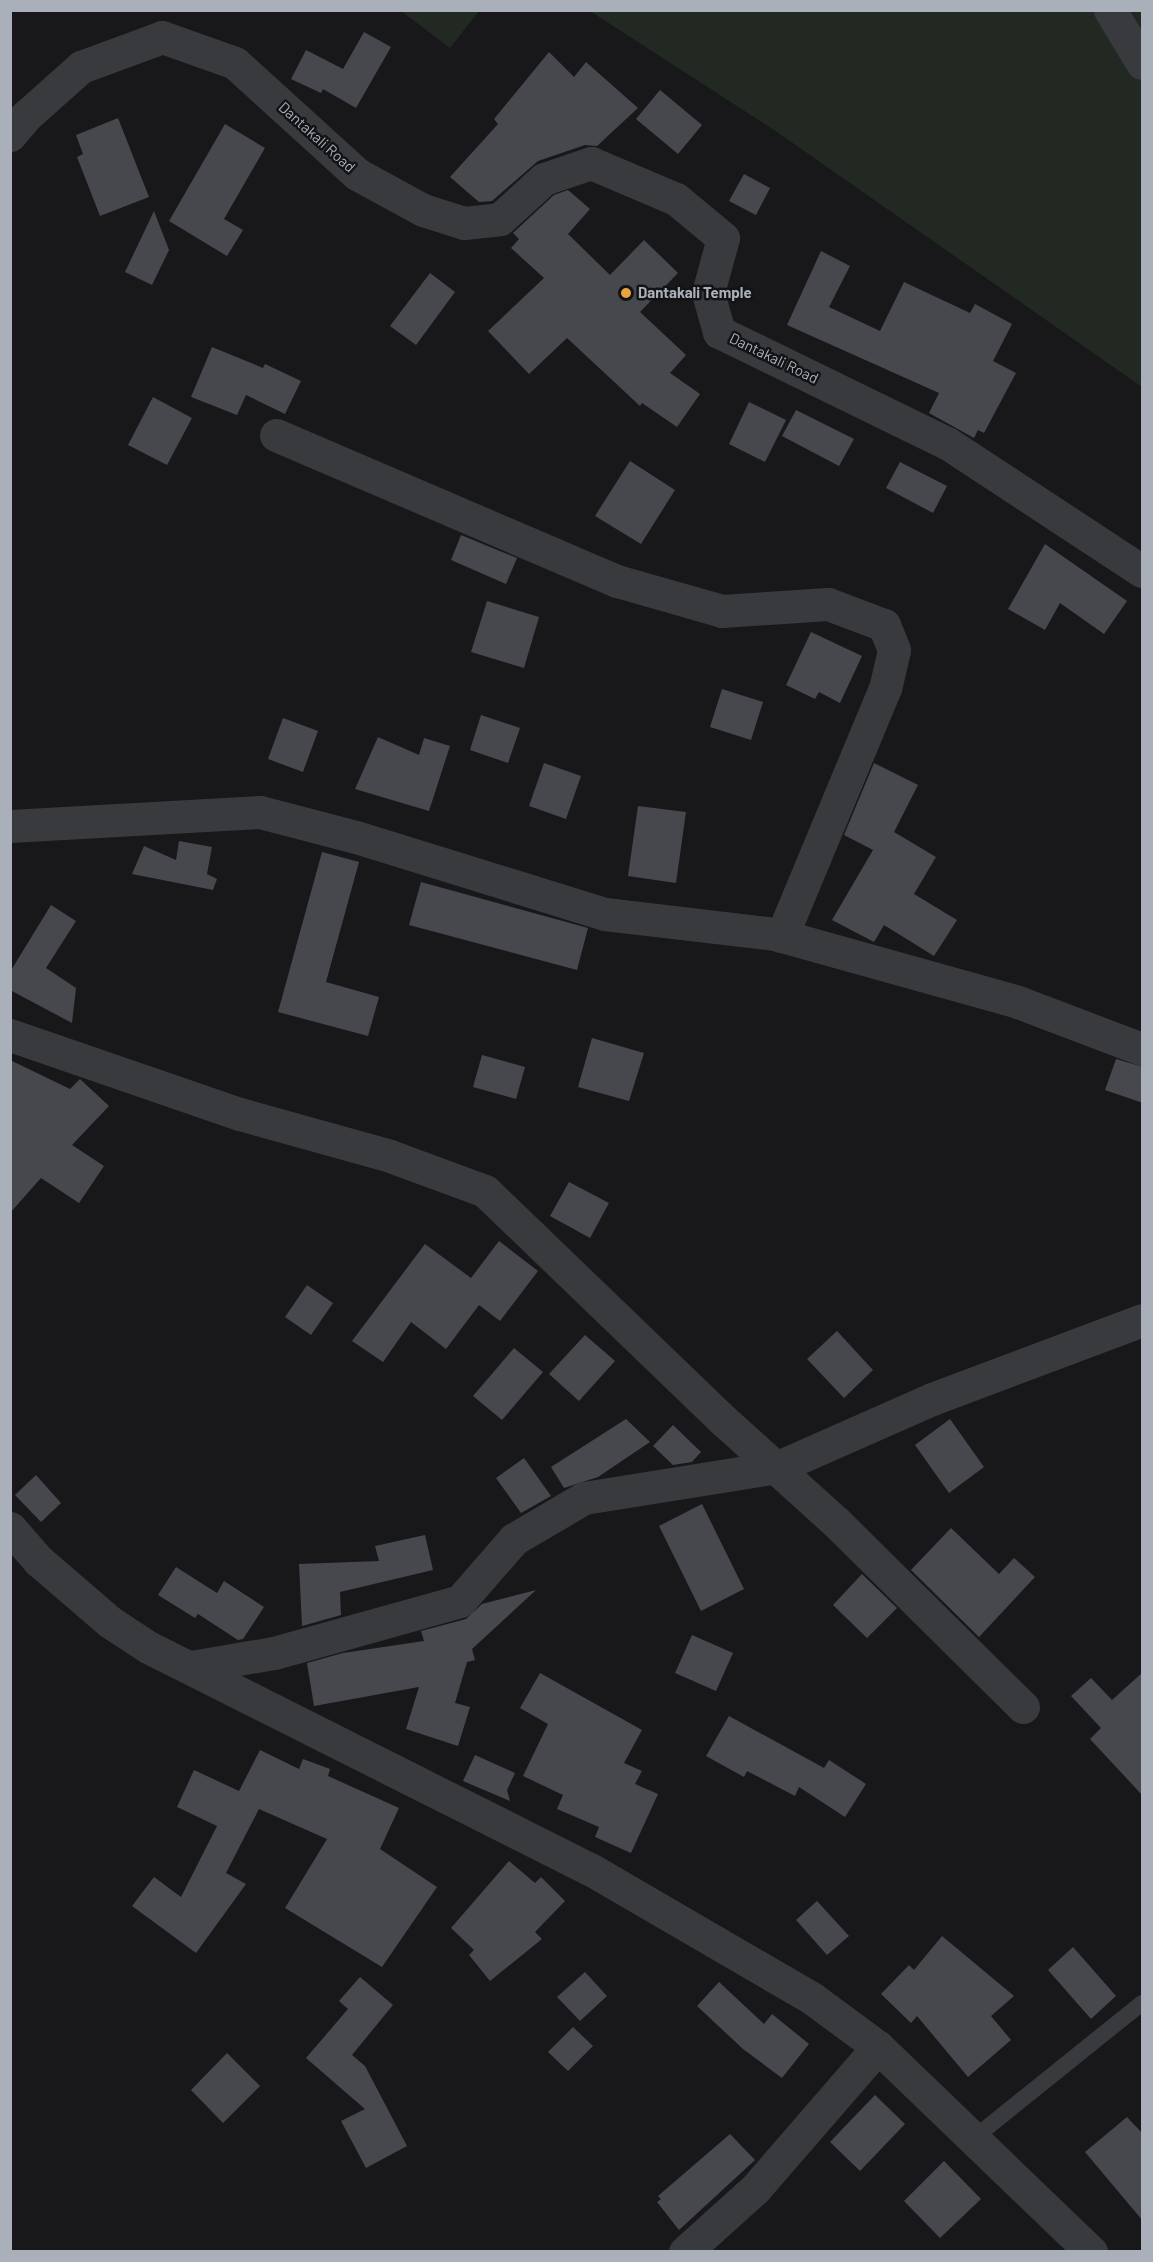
<!DOCTYPE html>
<style>
body{margin:0}
#map{position:relative;width:1153px;height:2262px;overflow:hidden;background:#18181a;font-family:Barlow,sans-serif}
div>[style]{position:absolute}
[style*='--x']{left:calc(var(--x)*1px);top:calc(var(--y)*1px);width:calc(var(--w)*1px);rotate:calc(var(--a)*1deg)}
.green>*{inset:0;background:#222922}
.building>*{inset:0;background:#47484d}
.service>*{height:16px;margin:-8px;padding:0 8px;transform-origin:8px;border-radius:8px;background:#393a3e}
.minor>*{height:33px;margin:-16.5px;padding:0 16.5px;transform-origin:16.5px;border-radius:16.5px;background:#393a3e}
.dots>*{width:16px;height:16px;translate:-50% -50%;box-sizing:border-box;border:3px solid #131315;border-radius:50%}
span{translate:-50% -50%;white-space:nowrap;text-align:center;line-height:1.15;-webkit-text-stroke:5px #131315;paint-order:stroke}
.street-label{font-size:15px;color:#aab0b9}
.poi-label{font-size:15px;color:#aab0b9;font-weight:700}
.left{translate:0 -50%;text-align:left}
.frame{position:absolute;inset:0;border:12px solid #aab0b9;pointer-events:none}
</style>
<div id="map">
<div class="green">
<div style="clip-path:polygon(401px 11px,479px 11px,450px 48px)"></div>
<div style="clip-path:polygon(590px 11px,1142px 11px,1142px 387px,777px 132px)"></div>
</div>
<div class="building">
<div style="clip-path:polygon(364px 32px,391px 47px,356px 108px,323px 89px,321px 93px,291px 79px,306px 50px,343px 69px)"></div>
<div style="clip-path:polygon(549px 52px,574px 77px,586px 62px,638px 108px,597px 146px,585px 145px,538px 161px,492px 201px,479px 202px,450px 177px,498px 124px,494px 119px)"></div>
<div style="clip-path:polygon(660px 90px,702px 125px,678px 154px,636px 119px)"></div>
<div style="clip-path:polygon(118px 118px,149px 197px,100px 216px,77px 157px,83px 154px,76px 135px)"></div>
<div style="clip-path:polygon(225px 124px,265px 148px,224px 219px,243px 230px,227px 256px,169px 221px)"></div>
<div style="clip-path:polygon(744px 174px,770px 188px,756px 215px,729px 201px)"></div>
<div style="clip-path:polygon(568px 190px,590px 209px,568px 234px,610px 275px,644px 240px,678px 273px,640px 312px,686px 355px,670px 373px,700px 394px,677px 427px,642px 403px,640px 406px,567px 338px,529px 374px,488px 331px,544px 278px,511px 248px,519px 239px,513px 233px,554px 195px)"></div>
<div style="clip-path:polygon(154px 211px,169px 250px,152px 285px,125px 272px)"></div>
<div style="clip-path:polygon(821px 251px,850px 266px,829px 307px,880px 331px,904px 282px,970px 313px,975px 304px,1012px 324px,993px 361px,1016px 373px,984px 433px,978px 430px,974px 438px,929px 413px,939px 393px,787px 325px)"></div>
<div style="clip-path:polygon(430px 273px,455px 292px,416px 345px,390px 326px)"></div>
<div style="clip-path:polygon(212px 347px,263px 368px,265px 364px,301px 381px,285px 414px,246px 395px,237px 415px,191px 397px)"></div>
<div style="clip-path:polygon(153px 397px,192px 418px,167px 465px,128px 445px)"></div>
<div style="clip-path:polygon(749px 402px,786px 420px,765px 462px,729px 444px)"></div>
<div style="clip-path:polygon(796px 410px,854px 439px,839px 466px,782px 436px)"></div>
<div style="clip-path:polygon(630px 461px,675px 490px,641px 544px,595px 516px)"></div>
<div style="clip-path:polygon(900px 462px,947px 486px,933px 513px,886px 488px)"></div>
<div style="clip-path:polygon(461px 535px,517px 558px,506px 584px,451px 560px)"></div>
<div style="clip-path:polygon(1045px 544px,1127px 601px,1104px 634px,1060px 603px,1045px 630px,1008px 609px)"></div>
<div style="clip-path:polygon(487px 601px,539px 617px,524px 668px,471px 652px)"></div>
<div style="clip-path:polygon(811px 632px,862px 656px,840px 703px,819px 692px,815px 699px,786px 685px)"></div>
<div style="clip-path:polygon(722px 689px,763px 702px,751px 740px,710px 727px)"></div>
<div style="clip-path:polygon(481px 715px,520px 728px,508px 763px,470px 750px)"></div>
<div style="clip-path:polygon(283px 718px,318px 731px,303px 772px,268px 759px)"></div>
<div style="clip-path:polygon(378px 737px,419px 755px,424px 738px,450px 746px,429px 811px,355px 789px)"></div>
<div style="clip-path:polygon(544px 763px,581px 776px,566px 819px,529px 806px)"></div>
<div style="clip-path:polygon(874px 763px,918px 785px,894px 832px,936px 857px,914px 894px,957px 920px,934px 956px,884px 925px,874px 942px,832px 920px,873px 850px,844px 835px)"></div>
<div style="clip-path:polygon(638px 806px,686px 812px,676px 883px,628px 876px)"></div>
<div style="clip-path:polygon(179px 841px,212px 847px,207px 874px,217px 879px,213px 890px,132px 874px,144px 846px,176px 860px)"></div>
<div style="clip-path:polygon(322px 852px,359px 862px,326px 982px,379px 997px,368px 1036px,278px 1012px)"></div>
<div style="clip-path:polygon(421px 882px,588px 928px,577px 970px,409px 925px)"></div>
<div style="clip-path:polygon(51px 905px,76px 921px,46px 968px,76px 988px,72px 1023px,10px 990px,10px 972px)"></div>
<div style="clip-path:polygon(592px 1038px,644px 1053px,629px 1101px,578px 1087px)"></div>
<div style="clip-path:polygon(482px 1055px,525px 1067px,516px 1099px,473px 1087px)"></div>
<div style="clip-path:polygon(1116px 1059px,1143px 1067px,1143px 1103px,1105px 1090px)"></div>
<div style="clip-path:polygon(10px 1060px,70px 1089px,80px 1079px,109px 1106px,72px 1145px,104px 1166px,79px 1203px,41px 1178px,10px 1213px)"></div>
<div style="clip-path:polygon(569px 1182px,609px 1203px,590px 1238px,550px 1216px)"></div>
<div style="clip-path:polygon(499px 1241px,538px 1271px,500px 1321px,479px 1305px,446px 1349px,411px 1322px,383px 1362px,352px 1341px,425px 1244px,471px 1278px)"></div>
<div style="clip-path:polygon(307px 1285px,333px 1303px,311px 1335px,285px 1317px)"></div>
<div style="clip-path:polygon(837px 1331px,873px 1370px,844px 1398px,807px 1359px)"></div>
<div style="clip-path:polygon(585px 1335px,615px 1361px,579px 1401px,549px 1374px)"></div>
<div style="clip-path:polygon(514px 1348px,543px 1372px,502px 1420px,473px 1396px)"></div>
<div style="clip-path:polygon(626px 1419px,650px 1442px,598px 1477px,564px 1488px,551px 1467px)"></div>
<div style="clip-path:polygon(950px 1419px,984px 1467px,949px 1493px,915px 1445px)"></div>
<div style="clip-path:polygon(673px 1425px,701px 1452px,692px 1462px,673px 1465px,653px 1446px)"></div>
<div style="clip-path:polygon(524px 1458px,551px 1496px,521px 1513px,496px 1478px)"></div>
<div style="clip-path:polygon(36px 1475px,61px 1503px,41px 1522px,15px 1495px)"></div>
<div style="clip-path:polygon(702px 1504px,744px 1589px,701px 1611px,659px 1526px)"></div>
<div style="clip-path:polygon(951px 1528px,999px 1574px,1014px 1558px,1035px 1577px,979px 1637px,911px 1570px)"></div>
<div style="clip-path:polygon(425px 1535px,433px 1570px,340px 1592px,341px 1615px,302px 1626px,299px 1564px,379px 1561px,375px 1546px)"></div>
<div style="clip-path:polygon(176px 1567px,217px 1593px,224px 1581px,264px 1607px,243px 1639px,238px 1640px,198px 1614px,195px 1618px,158px 1595px)"></div>
<div style="clip-path:polygon(862px 1574px,897px 1608px,867px 1638px,833px 1605px)"></div>
<div style="clip-path:polygon(536px 1590px,472px 1649px,475px 1660px,467px 1662px,455px 1703px,470px 1707px,458px 1746px,406px 1729px,419px 1687px,314px 1706px,307px 1663px,343px 1653px,424px 1641px,421px 1631px,466px 1619px,482px 1604px)"></div>
<div style="clip-path:polygon(692px 1635px,733px 1653px,716px 1691px,675px 1673px)"></div>
<div style="clip-path:polygon(1143px 1672px,1143px 1796px,1090px 1739px,1101px 1728px,1071px 1696px,1091px 1678px,1112px 1700px)"></div>
<div style="clip-path:polygon(540px 1673px,642px 1730px,624px 1763px,642px 1771px,635px 1784px,658px 1794px,631px 1853px,595px 1837px,599px 1827px,557px 1809px,563px 1795px,523px 1776px,548px 1724px,520px 1708px)"></div>
<div style="clip-path:polygon(729px 1716px,824px 1768px,829px 1760px,866px 1784px,845px 1817px,799px 1787px,795px 1796px,747px 1771px,744px 1777px,706px 1756px)"></div>
<div style="clip-path:polygon(260px 1750px,299px 1769px,303px 1759px,330px 1769px,328px 1776px,399px 1808px,380px 1849px,437px 1887px,382px 1967px,285px 1908px,327px 1839px,259px 1809px,226px 1873px,246px 1884px,196px 1953px,132px 1906px,154px 1877px,181px 1897px,217px 1826px,177px 1807px,194px 1770px,239px 1791px)"></div>
<div style="clip-path:polygon(475px 1755px,515px 1773px,507px 1790px,510px 1801px,463px 1781px)"></div>
<div style="clip-path:polygon(509px 1861px,535px 1883px,541px 1877px,565px 1901px,535px 1932px,542px 1939px,490px 1981px,469px 1955px,474px 1950px,451px 1928px)"></div>
<div style="clip-path:polygon(817px 1901px,849px 1936px,827px 1955px,796px 1920px)"></div>
<div style="clip-path:polygon(942px 1936px,1014px 1996px,991px 2016px,1011px 2040px,968px 2077px,917px 2016px,911px 2023px,881px 1994px,909px 1965px,914px 1970px)"></div>
<div style="clip-path:polygon(1073px 1947px,1116px 1996px,1091px 2019px,1048px 1970px)"></div>
<div style="clip-path:polygon(585px 1972px,607px 1996px,580px 2021px,557px 1997px)"></div>
<div style="clip-path:polygon(360px 1977px,393px 2005px,352px 2055px,365px 2066px,407px 2146px,366px 2168px,341px 2121px,365px 2109px,306px 2058px,348px 2009px,339px 2001px)"></div>
<div style="clip-path:polygon(719px 1982px,764px 2024px,772px 2014px,809px 2044px,782px 2078px,743px 2049px,697px 2006px)"></div>
<div style="clip-path:polygon(573px 2027px,593px 2046px,568px 2071px,548px 2052px)"></div>
<div style="clip-path:polygon(227px 2053px,260px 2086px,223px 2123px,191px 2090px)"></div>
<div style="clip-path:polygon(875px 2095px,905px 2124px,860px 2171px,830px 2142px)"></div>
<div style="clip-path:polygon(1127px 2117px,1143px 2134px,1143px 2221px,1085px 2152px)"></div>
<div style="clip-path:polygon(730px 2134px,755px 2160px,679px 2230px,657px 2202px,661px 2199px,658px 2196px)"></div>
<div style="clip-path:polygon(944px 2161px,981px 2199px,940px 2238px,904px 2201px)"></div>
</div>
<div class="service">
<div style="--x:974;--y:2138;--w:216;--a:-38.8"></div>
</div>
<div class="minor">
<div style="--x:1110;--y:10;--w:62;--a:58.9"></div>
<div style="--x:10;--y:135;--w:25;--a:-50"></div>
<div style="--x:26;--y:116;--w:74;--a:-41.7"></div>
<div style="--x:81;--y:67;--w:86;--a:-20.3"></div>
<div style="--x:162;--y:37;--w:77;--a:19.6"></div>
<div style="--x:235;--y:63;--w:165;--a:42.3"></div>
<div style="--x:357;--y:174;--w:75;--a:28.6"></div>
<div style="--x:423;--y:210;--w:43;--a:17.6"></div>
<div style="--x:464;--y:223;--w:36;--a:-6"></div>
<div style="--x:500;--y:219;--w:59;--a:-42.3"></div>
<div style="--x:544;--y:179;--w:50;--a:-18.8"></div>
<div style="--x:591;--y:163;--w:92;--a:23"></div>
<div style="--x:676;--y:199;--w:61;--a:39.7"></div>
<div style="--x:723;--y:238;--w:57;--a:105.3"></div>
<div style="--x:708;--y:293;--w:41;--a:74.2"></div>
<div style="--x:719;--y:332;--w:254;--a:26"></div>
<div style="--x:947;--y:443;--w:233;--a:33.3"></div>
<div style="--x:276;--y:435;--w:371;--a:23.2"></div>
<div style="--x:617;--y:581;--w:109;--a:15.9"></div>
<div style="--x:722;--y:611;--w:106;--a:-3.8"></div>
<div style="--x:828;--y:604;--w:60;--a:20.6"></div>
<div style="--x:884;--y:625;--w:27;--a:68"></div>
<div style="--x:894;--y:650;--w:39;--a:103"></div>
<div style="--x:885;--y:688;--w:269;--a:112.6"></div>
<div style="--x:10;--y:826;--w:250;--a:-3.2"></div>
<div style="--x:260;--y:812;--w:99;--a:14.6"></div>
<div style="--x:356;--y:837;--w:261;--a:17.2"></div>
<div style="--x:605;--y:914;--w:171;--a:6.7"></div>
<div style="--x:775;--y:934;--w:252;--a:15.6"></div>
<div style="--x:1018;--y:1002;--w:133;--a:20.8"></div>
<div style="--x:10;--y:1035;--w:243;--a:19"></div>
<div style="--x:240;--y:1114;--w:156;--a:15.6"></div>
<div style="--x:390;--y:1156;--w:101;--a:20.2"></div>
<div style="--x:485;--y:1191;--w:330;--a:43.9"></div>
<div style="--x:723;--y:1420;--w:152;--a:42.1"></div>
<div style="--x:836;--y:1522;--w:263;--a:44.7"></div>
<div style="--x:10;--y:1528;--w:44;--a:48.7"></div>
<div style="--x:39;--y:1561;--w:94;--a:40.7"></div>
<div style="--x:110;--y:1622;--w:45;--a:33.3"></div>
<div style="--x:148;--y:1647;--w:495;--a:26.7"></div>
<div style="--x:590;--y:1869;--w:258;--a:30.2"></div>
<div style="--x:813;--y:1999;--w:81;--a:36.4"></div>
<div style="--x:878;--y:2047;--w:296;--a:43.9"></div>
<div style="--x:191;--y:1667;--w:84;--a:-9.6"></div>
<div style="--x:274;--y:1653;--w:193;--a:-15.6"></div>
<div style="--x:460;--y:1601;--w:82;--a:-48.9"></div>
<div style="--x:514;--y:1539;--w:81;--a:-30.4"></div>
<div style="--x:584;--y:1498;--w:196;--a:-9.1"></div>
<div style="--x:778;--y:1467;--w:168;--a:-23.8"></div>
<div style="--x:932;--y:1399;--w:224;--a:-20.6"></div>
<div style="--x:685;--y:2252;--w:94;--a:-42"></div>
<div style="--x:755;--y:2189;--w:188;--a:-49.1"></div>
</div>
<div class="dots">
<div style="left:626px;top:293px;background:#eba43e"></div>
</div>
<div class="street-label">
<span style="left:317px;top:137px;rotate:42deg">Dantakali Road</span>
<span style="left:774px;top:358px;rotate:26deg">Dantakali Road</span>
</div>
<div class="poi-label">
<span class="left" style="left:638px;top:293px">Dantakali Temple</span>
</div>
<div class="frame"></div>
</div>
